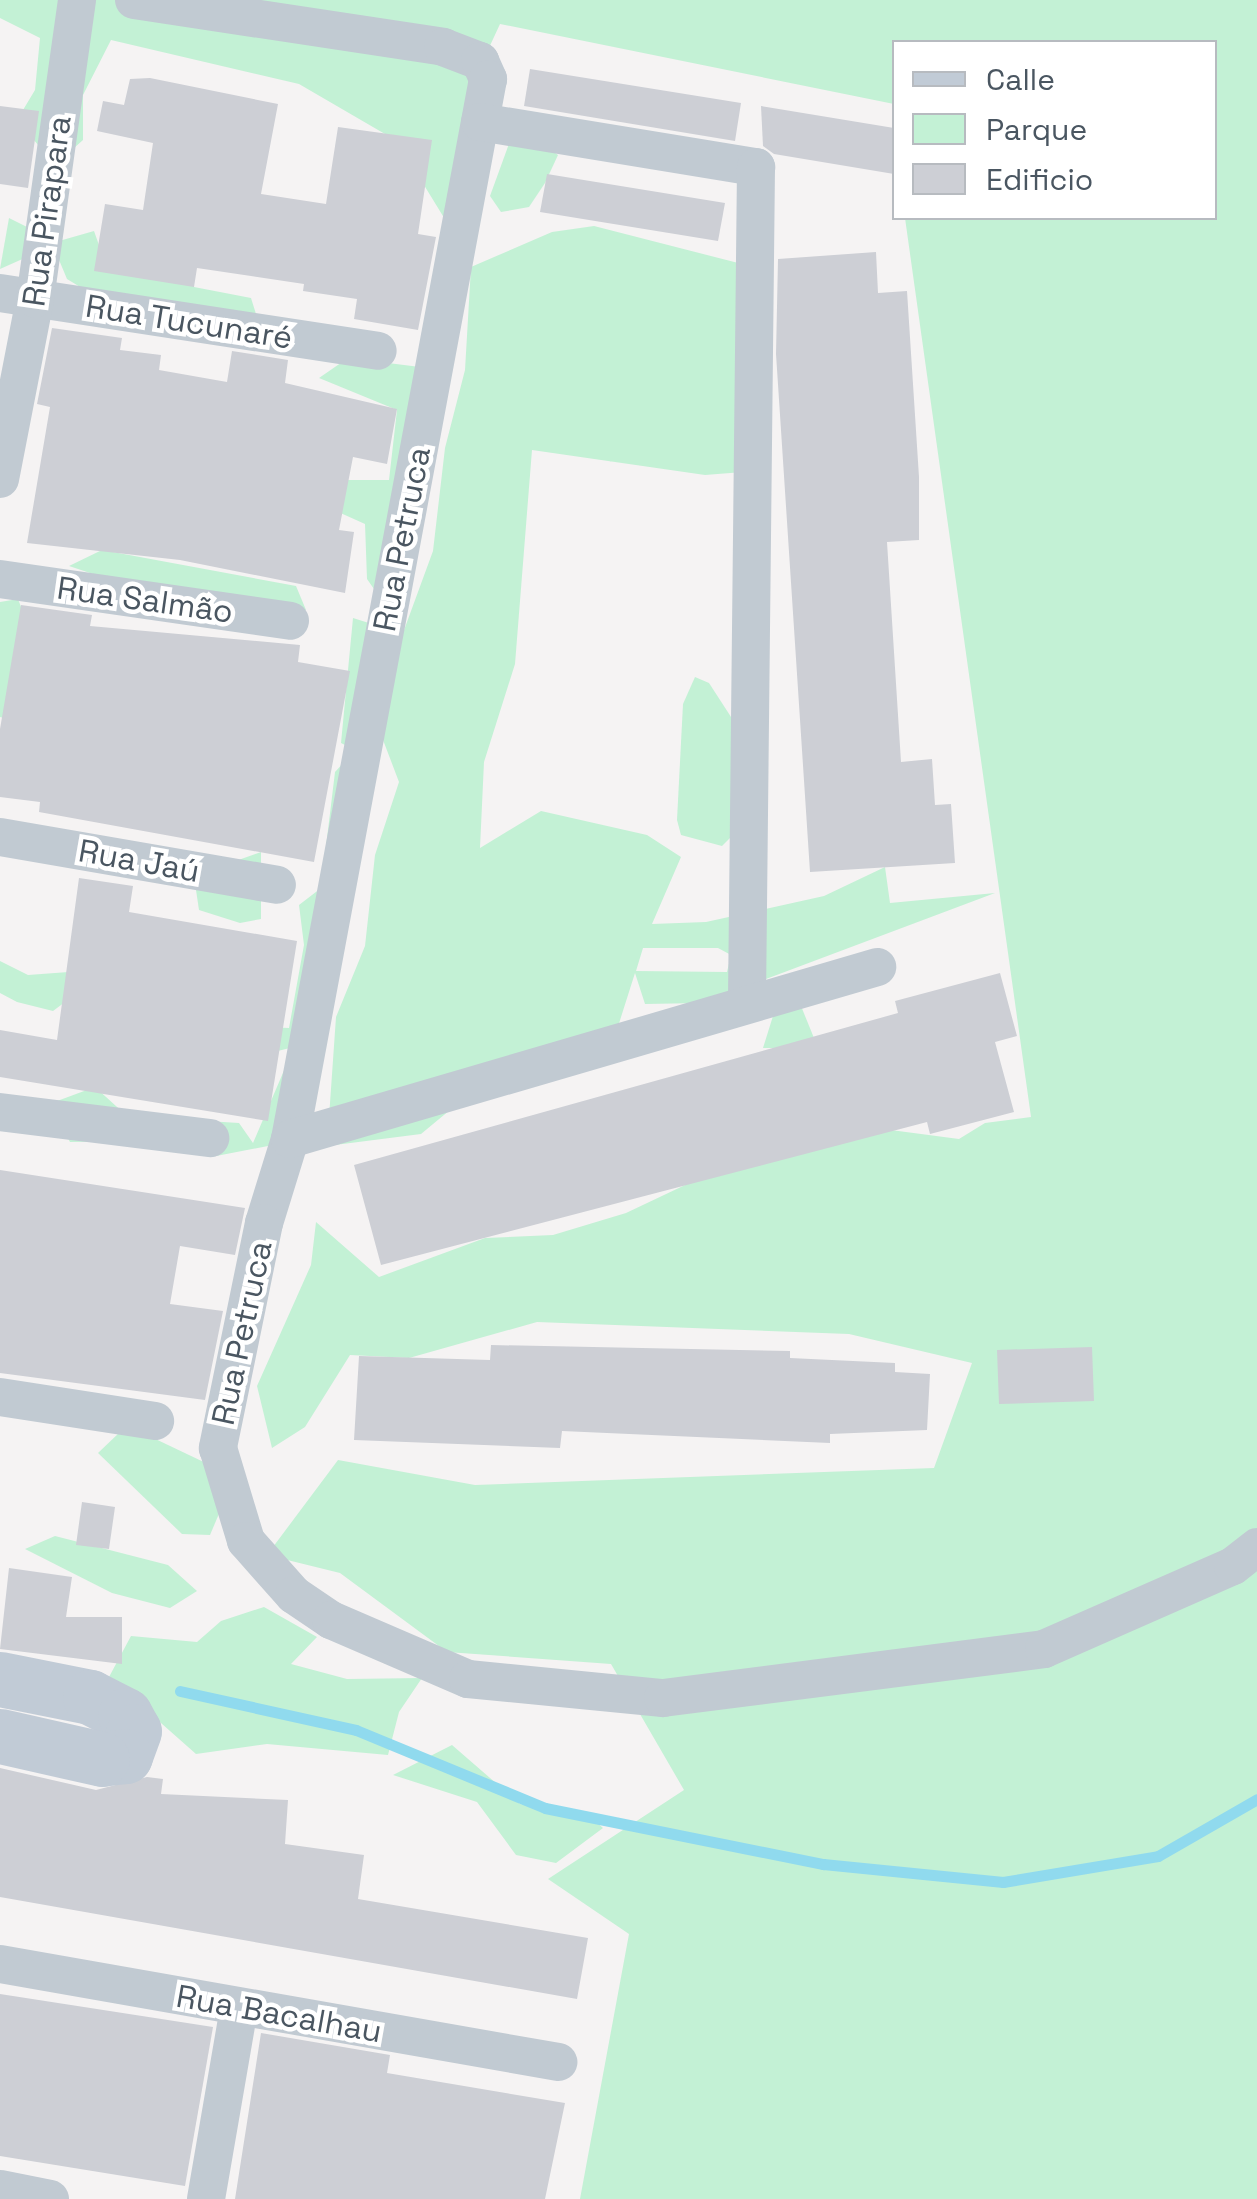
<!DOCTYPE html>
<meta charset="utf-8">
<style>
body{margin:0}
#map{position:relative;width:1257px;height:2199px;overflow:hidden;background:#f5f3f3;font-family:"Space Grotesk",sans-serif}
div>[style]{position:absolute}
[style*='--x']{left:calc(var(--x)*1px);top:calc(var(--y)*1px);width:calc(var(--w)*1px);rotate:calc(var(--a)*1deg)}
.green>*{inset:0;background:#c3f1d5}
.stream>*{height:11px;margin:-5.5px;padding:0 5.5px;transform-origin:5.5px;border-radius:5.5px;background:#90daee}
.building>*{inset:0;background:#cdcfd5}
.street>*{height:38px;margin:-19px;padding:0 19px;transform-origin:19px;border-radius:19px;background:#c1cad2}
.secondary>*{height:55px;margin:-27.5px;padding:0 27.5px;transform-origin:27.5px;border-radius:27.5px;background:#c1cbd6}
span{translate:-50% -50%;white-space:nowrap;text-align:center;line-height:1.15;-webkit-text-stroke:9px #fff;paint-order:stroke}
.street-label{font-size:32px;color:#4a5661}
.legend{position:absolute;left:892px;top:40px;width:325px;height:180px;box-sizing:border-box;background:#fff;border:2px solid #b7bbc0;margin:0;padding:12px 18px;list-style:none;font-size:30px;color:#4a5661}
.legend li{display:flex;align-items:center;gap:20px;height:50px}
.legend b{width:50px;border:2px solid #b7bbc0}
</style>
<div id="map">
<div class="green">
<div style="clip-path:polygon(0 0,1257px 0,1257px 2199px,580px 2199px,629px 1934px,548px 1879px,684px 1790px,611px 1664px,447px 1652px,340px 1573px,267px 1555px,338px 1460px,475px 1485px,934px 1468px,972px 1363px,849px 1334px,537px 1322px,409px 1358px,350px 1355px,305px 1427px,272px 1448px,257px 1386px,311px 1265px,316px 1222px,379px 1277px,485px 1238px,553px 1235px,626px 1213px,702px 1177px,868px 1127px,959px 1139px,985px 1123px,1031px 1117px,905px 218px,1214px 218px,1214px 42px,894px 42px,894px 104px,500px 24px,475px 78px,446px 221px,397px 141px,299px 84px,111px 40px,83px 95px,83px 140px,55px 165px,17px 120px,35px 90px,40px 38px,0 18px)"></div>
<div style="clip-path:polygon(537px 140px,558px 155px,545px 183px,529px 207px,501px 212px,490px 196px,510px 141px)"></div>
<div style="clip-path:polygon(9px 218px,31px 229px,27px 257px,0 269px)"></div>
<div style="clip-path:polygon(evenodd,594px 226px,746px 265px,743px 472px,705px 475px,532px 450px,515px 664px,484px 762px,480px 848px,541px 811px,647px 835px,681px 857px,652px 924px,706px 922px,824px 896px,885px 867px,890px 903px,995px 893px,702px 1003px,645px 1004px,635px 973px,615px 1036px,456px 1105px,421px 1134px,327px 1146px,336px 1017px,365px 946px,375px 855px,399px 782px,380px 732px,385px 682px,433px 551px,445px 448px,465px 370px,471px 267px,552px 232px,594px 226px,643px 948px,718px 948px,731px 955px,727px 972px,636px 971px,643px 948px)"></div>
<div style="clip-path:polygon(94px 231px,105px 262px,185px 264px,194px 287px,251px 298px,256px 314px,105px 302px,67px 279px,52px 243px)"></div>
<div style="clip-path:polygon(348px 358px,420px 367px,381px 599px,367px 579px,365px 524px,316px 502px,337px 480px,389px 480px,397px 410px,319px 378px)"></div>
<div style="clip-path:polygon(102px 550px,296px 586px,306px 610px,144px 591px,69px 566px)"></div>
<div style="clip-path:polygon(18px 599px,26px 620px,11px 720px,0 717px,0 602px)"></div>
<div style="clip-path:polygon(353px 618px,372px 624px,378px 643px,363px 682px,373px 707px,336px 875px,324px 863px,335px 772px,355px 750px,341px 743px)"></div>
<div style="clip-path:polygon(695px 677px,709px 683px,733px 720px,732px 836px,722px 846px,681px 835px,677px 820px,683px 704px)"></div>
<div style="clip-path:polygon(261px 852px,261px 919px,240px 923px,199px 910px,196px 890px,216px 868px)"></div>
<div style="clip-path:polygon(325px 885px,330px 894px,311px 963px,303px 1041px,273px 1145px,211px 1157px,144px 1141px,70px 1142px,49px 1104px,95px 1087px,127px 1116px,239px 1123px,253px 1143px,294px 1047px,228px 1063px,218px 1041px,240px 1026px,289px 1028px,304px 945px,299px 905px)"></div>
<div style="clip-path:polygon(0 961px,28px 975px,82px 971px,77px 993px,53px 1011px,17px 1002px,0 993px)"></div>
<div style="clip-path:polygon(799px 1001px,818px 1048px,763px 1048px,773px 1016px)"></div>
<div style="clip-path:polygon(120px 1432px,147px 1435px,210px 1465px,221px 1509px,210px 1535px,182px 1534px,98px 1453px)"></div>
<div style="clip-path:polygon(55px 1536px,168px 1565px,197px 1591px,170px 1608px,112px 1593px,25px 1549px)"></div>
<div style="clip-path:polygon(264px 1607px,317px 1637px,291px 1664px,347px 1679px,422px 1678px,399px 1712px,388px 1755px,267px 1744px,196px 1754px,109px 1677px,131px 1636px,197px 1642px,221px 1621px)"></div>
<div style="clip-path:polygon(452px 1745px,520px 1804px,586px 1813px,603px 1828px,556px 1863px,516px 1855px,477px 1802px,393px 1775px)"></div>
</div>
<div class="stream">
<div style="--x:180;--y:1691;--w:180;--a:12.5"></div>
<div style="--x:356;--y:1730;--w:204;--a:22.4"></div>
<div style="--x:545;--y:1808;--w:284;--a:11.4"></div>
<div style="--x:823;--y:1864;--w:181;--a:5.7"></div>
<div style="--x:1003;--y:1882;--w:157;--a:-9.5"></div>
<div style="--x:1158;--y:1856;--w:114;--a:-29.9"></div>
</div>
<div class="building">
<div style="clip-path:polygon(530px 69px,741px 103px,735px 141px,524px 106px)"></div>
<div style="clip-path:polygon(150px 78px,278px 104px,261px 194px,326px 204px,338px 127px,432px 140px,418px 234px,436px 237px,418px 330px,354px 319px,357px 299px,303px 291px,304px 284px,197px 268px,194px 287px,94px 271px,105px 204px,143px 210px,153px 143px,97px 131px,103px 101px,124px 105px,130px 79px)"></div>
<div style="clip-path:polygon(0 106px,39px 111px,28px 188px,0 184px)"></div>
<div style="clip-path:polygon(761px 106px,894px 128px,894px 174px,774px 154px,763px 146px)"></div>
<div style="clip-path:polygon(547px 174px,725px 203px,718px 241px,540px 212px)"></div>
<div style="clip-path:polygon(876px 252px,878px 293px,907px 291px,919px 477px,919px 540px,887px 542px,901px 762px,932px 759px,935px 805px,951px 804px,955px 863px,810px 872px,776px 354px,778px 259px)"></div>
<div style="clip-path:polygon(52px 328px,122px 338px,120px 350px,161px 355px,159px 370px,227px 382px,232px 351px,288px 360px,285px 383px,397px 409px,387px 464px,353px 457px,339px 530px,354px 532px,345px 593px,180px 560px,27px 543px,50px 407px,37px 404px)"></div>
<div style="clip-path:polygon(21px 605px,92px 615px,90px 626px,300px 645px,298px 662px,350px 671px,314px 862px,39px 812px,40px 802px,0 797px,0 729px)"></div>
<div style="clip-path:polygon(79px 878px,133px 886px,129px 912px,297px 941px,268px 1121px,0 1077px,0 1030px,57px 1040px)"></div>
<div style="clip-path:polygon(1000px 973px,1017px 1036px,995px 1042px,1014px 1112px,930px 1134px,927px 1122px,381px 1265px,354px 1165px,898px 1013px,895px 1001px)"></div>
<div style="clip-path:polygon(0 1170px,245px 1208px,235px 1255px,180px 1246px,170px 1304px,223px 1311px,205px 1400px,0 1373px)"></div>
<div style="clip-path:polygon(491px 1345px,790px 1351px,790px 1358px,895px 1363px,895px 1372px,930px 1374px,927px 1430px,830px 1434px,830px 1443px,562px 1431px,560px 1448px,354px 1440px,359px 1356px,490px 1360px)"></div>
<div style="clip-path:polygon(1092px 1347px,1094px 1401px,999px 1404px,997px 1350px)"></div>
<div style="clip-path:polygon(82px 1502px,115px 1507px,109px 1549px,76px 1545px)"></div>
<div style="clip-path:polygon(9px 1568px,72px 1577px,66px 1617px,122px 1617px,122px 1664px,0 1649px)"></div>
<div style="clip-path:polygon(0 1768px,96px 1790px,147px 1777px,163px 1779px,161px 1794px,288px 1800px,285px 1844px,364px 1855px,358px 1899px,588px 1938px,577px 1999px,0 1897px)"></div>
<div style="clip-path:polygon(0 1994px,213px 2027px,185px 2186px,0 2156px)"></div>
<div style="clip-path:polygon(261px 2033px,390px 2055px,387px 2073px,565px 2103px,545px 2199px,235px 2199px)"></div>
</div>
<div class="street">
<div style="--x:134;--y:0;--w:313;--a:8.6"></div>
<div style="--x:443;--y:47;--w:40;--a:21"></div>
<div style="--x:480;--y:61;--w:20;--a:66"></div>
<div style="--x:488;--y:79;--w:1078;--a:100.58"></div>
<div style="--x:290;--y:1139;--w:88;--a:107.2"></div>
<div style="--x:264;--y:1223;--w:230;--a:101.6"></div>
<div style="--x:218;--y:1448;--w:97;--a:73.2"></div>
<div style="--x:246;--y:1541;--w:72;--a:48.4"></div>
<div style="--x:294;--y:1595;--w:45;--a:34"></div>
<div style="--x:331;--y:1620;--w:149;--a:23.3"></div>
<div style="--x:468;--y:1679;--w:196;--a:5.6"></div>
<div style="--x:663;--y:1698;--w:384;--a:-7.3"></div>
<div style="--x:1044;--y:1649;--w:206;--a:-23.7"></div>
<div style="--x:1233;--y:1566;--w:31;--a:-38"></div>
<div style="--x:480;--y:122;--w:280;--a:9.3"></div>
<div style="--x:756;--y:167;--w:836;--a:90.62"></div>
<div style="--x:0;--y:293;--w:382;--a:8.7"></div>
<div style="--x:0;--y:479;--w:183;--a:-79"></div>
<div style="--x:35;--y:299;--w:302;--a:-82"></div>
<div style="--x:0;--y:579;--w:293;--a:8.2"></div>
<div style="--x:0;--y:837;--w:281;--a:9.8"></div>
<div style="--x:0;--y:1112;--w:212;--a:7.1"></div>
<div style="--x:290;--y:1139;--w:612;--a:-16.33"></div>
<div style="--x:0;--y:1397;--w:157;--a:8.8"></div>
<div style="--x:0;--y:1964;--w:567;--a:9.96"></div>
<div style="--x:0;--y:2189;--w:51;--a:11.3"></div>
<div style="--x:206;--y:2199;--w:194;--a:-80.2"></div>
</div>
<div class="secondary">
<div style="--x:0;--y:1679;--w:92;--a:11.3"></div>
<div style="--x:90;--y:1697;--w:39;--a:27"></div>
<div style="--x:125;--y:1715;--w:18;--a:61"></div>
<div style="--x:134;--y:1731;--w:27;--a:110"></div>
<div style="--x:125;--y:1756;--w:23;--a:173"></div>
<div style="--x:102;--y:1759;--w:105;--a:-167.3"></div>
</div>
<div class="street-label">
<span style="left:47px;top:211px;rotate:-82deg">Rua Pirapara</span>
<span style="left:189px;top:322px;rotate:9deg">Rua Tucunaré</span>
<span style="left:402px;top:539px;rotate:-79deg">Rua Petruca</span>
<span style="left:145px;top:600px;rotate:8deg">Rua Salmão</span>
<span style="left:139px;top:861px;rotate:10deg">Rua Jaú</span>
<span style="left:242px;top:1333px;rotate:-78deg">Rua Petruca</span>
<span style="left:279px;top:2014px;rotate:10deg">Rua Bacalhau</span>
</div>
<ul class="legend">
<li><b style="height:12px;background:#c1cbd6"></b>Calle</li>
<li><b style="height:28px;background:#c3f1d5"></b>Parque</li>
<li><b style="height:28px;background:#cdcfd5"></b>Edificio</li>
</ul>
</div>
